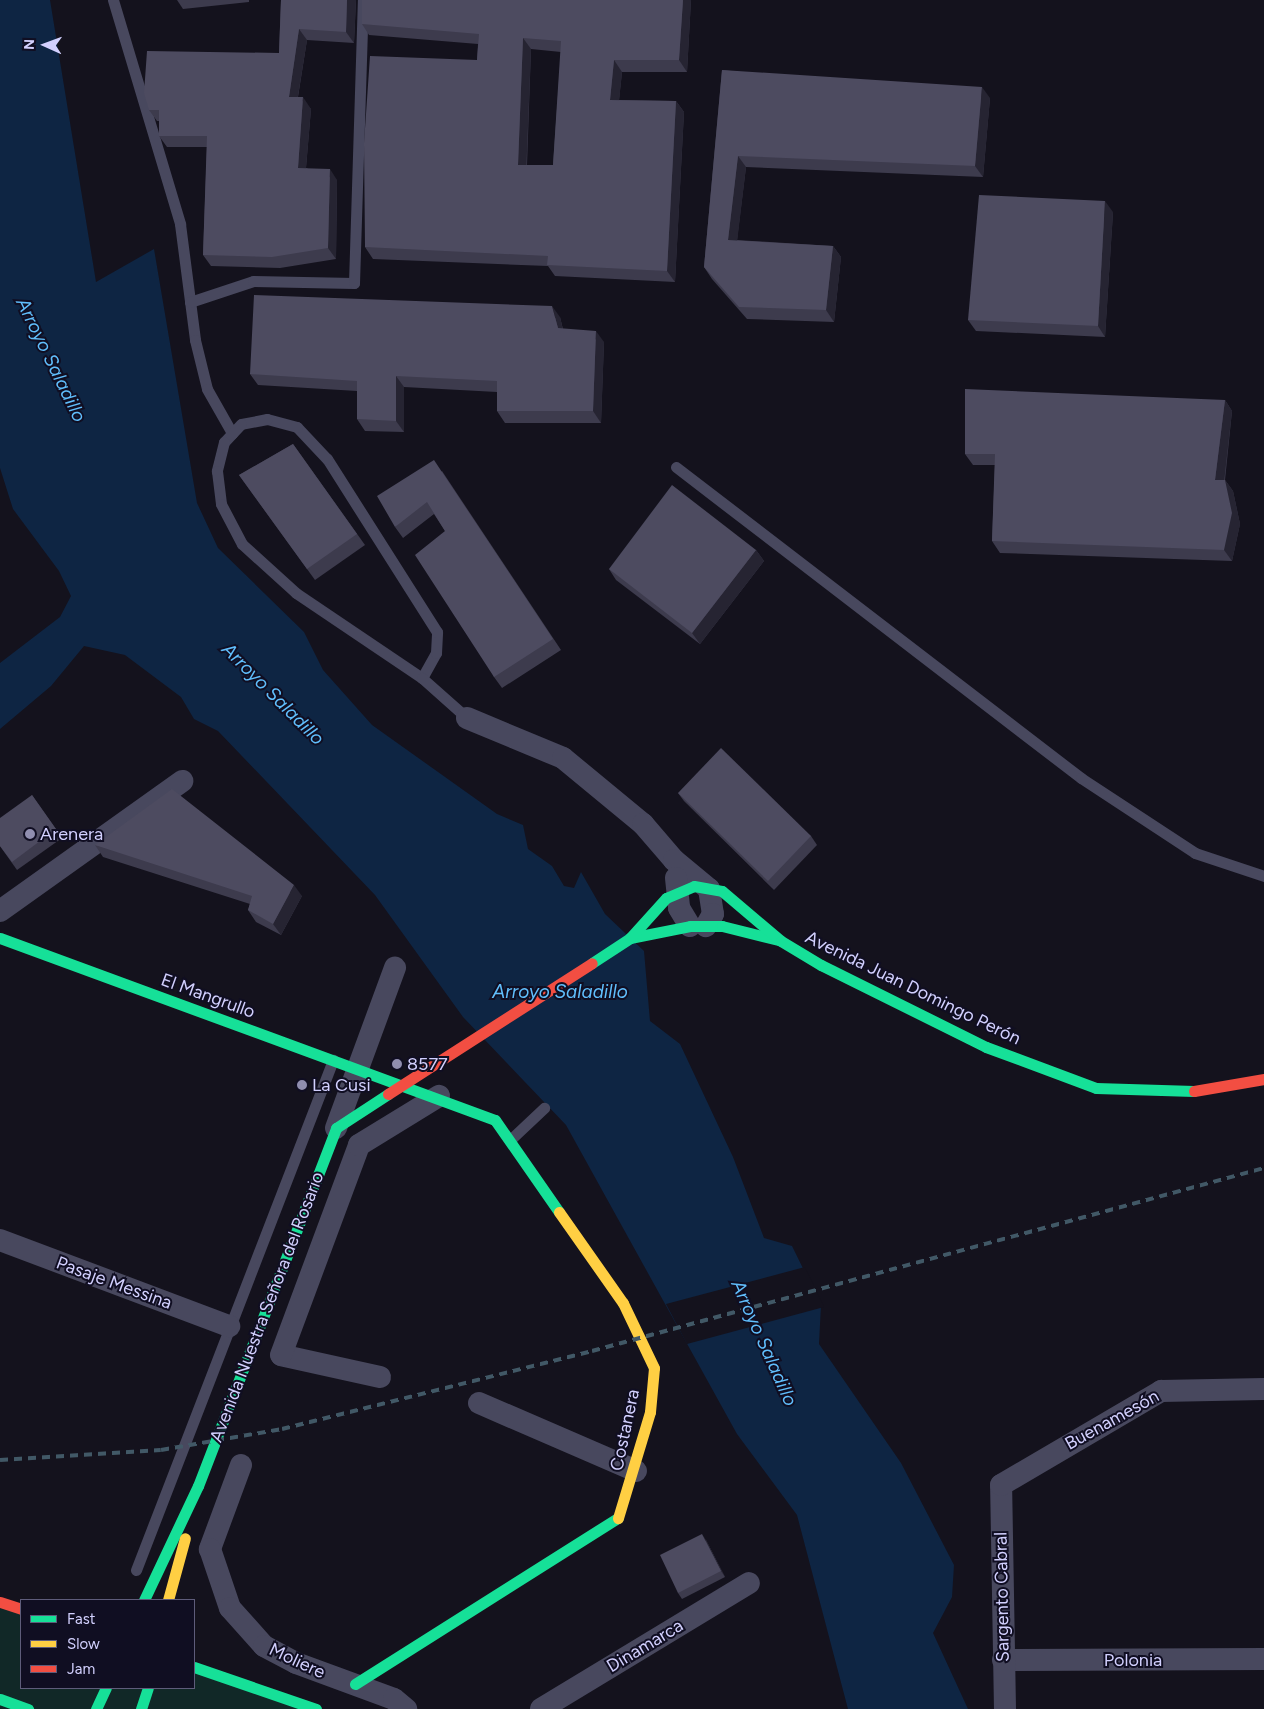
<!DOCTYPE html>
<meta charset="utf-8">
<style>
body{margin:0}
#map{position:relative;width:1264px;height:1709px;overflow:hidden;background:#14121d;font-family:Figtree,sans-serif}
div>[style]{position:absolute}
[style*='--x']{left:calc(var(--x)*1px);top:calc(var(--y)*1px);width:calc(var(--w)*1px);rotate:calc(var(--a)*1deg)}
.green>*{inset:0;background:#112827}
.water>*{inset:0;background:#0e2543}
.pier>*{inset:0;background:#14121d}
.lane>*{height:11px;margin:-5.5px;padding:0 5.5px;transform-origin:5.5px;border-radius:5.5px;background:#48485e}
.street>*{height:22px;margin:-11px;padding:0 11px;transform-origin:11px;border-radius:11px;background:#48485e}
.fast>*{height:11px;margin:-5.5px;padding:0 5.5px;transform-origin:5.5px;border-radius:5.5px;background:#16e098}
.slow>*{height:11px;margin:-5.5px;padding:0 5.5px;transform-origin:5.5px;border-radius:5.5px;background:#ffcf43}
.jam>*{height:11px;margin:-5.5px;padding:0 5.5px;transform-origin:5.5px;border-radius:5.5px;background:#f24e42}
.rail>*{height:4px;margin-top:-2px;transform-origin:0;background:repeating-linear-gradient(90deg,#415866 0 8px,transparent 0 14px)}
.wall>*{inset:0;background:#3d3b4d}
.shaded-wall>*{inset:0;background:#262432}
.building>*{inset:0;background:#4d4b60}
.dots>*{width:14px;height:14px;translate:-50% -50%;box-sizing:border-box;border:2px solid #100e22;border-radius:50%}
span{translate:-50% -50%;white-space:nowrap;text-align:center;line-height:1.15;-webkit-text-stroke:4px #100e22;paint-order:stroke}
.poi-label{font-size:18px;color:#d2d0fe}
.left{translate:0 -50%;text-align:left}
.street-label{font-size:18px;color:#d2d0fe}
.water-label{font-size:19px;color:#60befc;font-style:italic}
.legend{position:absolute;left:20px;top:1599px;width:175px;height:90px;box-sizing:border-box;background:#100e22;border:1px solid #5e5c7a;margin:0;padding:6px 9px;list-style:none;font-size:15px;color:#d2d0fe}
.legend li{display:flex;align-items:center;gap:10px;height:25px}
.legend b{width:25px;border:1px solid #5e5c7a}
.north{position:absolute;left:20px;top:20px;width:50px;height:50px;-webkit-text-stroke:4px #100e22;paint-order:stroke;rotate:272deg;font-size:14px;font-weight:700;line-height:20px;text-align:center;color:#d2d0fe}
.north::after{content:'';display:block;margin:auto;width:18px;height:22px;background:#d2d0fe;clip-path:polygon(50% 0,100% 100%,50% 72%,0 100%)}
</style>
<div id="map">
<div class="green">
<div style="clip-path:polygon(0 1602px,21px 1609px,21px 1688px,194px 1688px,194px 1667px,316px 1709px,0 1709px)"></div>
</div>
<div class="water">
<div style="clip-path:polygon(0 0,50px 0,96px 282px,154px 249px,197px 503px,218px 548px,304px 632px,323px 670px,372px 725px,497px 814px,523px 825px,528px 849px,552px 866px,564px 886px,574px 888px,581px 872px,605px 914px,644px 951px,650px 1021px,680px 1044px,733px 1157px,764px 1238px,792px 1246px,821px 1305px,819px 1344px,901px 1463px,954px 1565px,952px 1597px,933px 1633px,968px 1709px,848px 1709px,797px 1515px,737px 1434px,566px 1125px,463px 1017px,375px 895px,218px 731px,194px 719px,181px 697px,125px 655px,84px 646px,51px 686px,0 729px,0 663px,60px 617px,71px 596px,59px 571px,13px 509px,0 468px)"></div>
</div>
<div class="pier">
<div style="clip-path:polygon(805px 1267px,824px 1307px,687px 1344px,666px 1304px)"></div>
</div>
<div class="lane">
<div style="--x:113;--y:0;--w:234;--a:73.3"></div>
<div style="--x:180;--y:224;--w:117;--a:82.6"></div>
<div style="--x:195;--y:340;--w:50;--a:76.2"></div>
<div style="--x:207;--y:389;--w:51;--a:60.4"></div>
<div style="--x:190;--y:302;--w:66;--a:-18.4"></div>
<div style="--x:253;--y:281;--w:101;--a:1.1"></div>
<div style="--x:354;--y:283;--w:283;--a:-88.2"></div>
<div style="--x:676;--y:467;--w:511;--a:37.52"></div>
<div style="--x:1081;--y:778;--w:136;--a:33.3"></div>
<div style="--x:1195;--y:853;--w:73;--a:18.4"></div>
<div style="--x:422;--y:678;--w:29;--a:-61"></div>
<div style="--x:436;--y:653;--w:21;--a:-87"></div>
<div style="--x:437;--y:632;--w:205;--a:-122.4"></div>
<div style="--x:327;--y:459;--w:44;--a:-133.2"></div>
<div style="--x:297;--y:427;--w:31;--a:-165"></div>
<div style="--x:267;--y:419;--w:26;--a:169"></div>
<div style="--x:241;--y:424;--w:25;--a:133"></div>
<div style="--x:224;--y:442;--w:30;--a:104"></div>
<div style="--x:217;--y:471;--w:33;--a:83"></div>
<div style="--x:221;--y:504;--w:45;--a:62.3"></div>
<div style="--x:242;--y:544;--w:73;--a:42.2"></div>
<div style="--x:296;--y:593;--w:152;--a:34"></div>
<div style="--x:422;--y:678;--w:60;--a:41.6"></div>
<div style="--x:510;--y:1140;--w:47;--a:-43.3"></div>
<div style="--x:136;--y:1570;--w:547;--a:-68.88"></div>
</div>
<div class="street">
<div style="--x:467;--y:718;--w:104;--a:22.6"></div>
<div style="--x:563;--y:758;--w:104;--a:39.5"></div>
<div style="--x:643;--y:824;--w:48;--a:49.3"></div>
<div style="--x:674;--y:860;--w:45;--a:39.6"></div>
<div style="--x:709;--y:889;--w:25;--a:81"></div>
<div style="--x:713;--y:914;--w:14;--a:120"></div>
<div style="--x:676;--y:878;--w:30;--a:84"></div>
<div style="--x:679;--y:908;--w:21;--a:59"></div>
<div style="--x:0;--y:911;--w:224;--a:-35.5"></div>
<div style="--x:336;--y:1128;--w:171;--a:-69.8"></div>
<div style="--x:0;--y:1240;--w:245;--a:20.6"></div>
<div style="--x:380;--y:1377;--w:101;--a:-167.5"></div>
<div style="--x:281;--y:1355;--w:224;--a:-69.6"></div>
<div style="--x:359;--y:1145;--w:94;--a:-31.5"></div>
<div style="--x:479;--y:1403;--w:171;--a:23.4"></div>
<div style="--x:241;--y:1465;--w:90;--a:110.3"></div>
<div style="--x:210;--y:1549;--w:62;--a:71.3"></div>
<div style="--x:230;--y:1608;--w:51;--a:48.2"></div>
<div style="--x:264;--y:1646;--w:36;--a:28"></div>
<div style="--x:296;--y:1663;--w:104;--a:20.2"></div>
<div style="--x:394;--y:1699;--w:16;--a:40"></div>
<div style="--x:1003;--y:1660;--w:261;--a:-0.2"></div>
<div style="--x:541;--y:1709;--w:243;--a:-31.2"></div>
<div style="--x:1005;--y:1709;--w:224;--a:-91"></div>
<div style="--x:1001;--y:1485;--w:186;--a:-30.4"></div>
<div style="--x:1161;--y:1391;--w:103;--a:-1.1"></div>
</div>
<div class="fast">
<div style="--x:0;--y:938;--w:527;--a:20.19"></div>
<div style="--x:495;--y:1120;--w:112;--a:55.2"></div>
<div style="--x:630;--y:938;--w:61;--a:-11.3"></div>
<div style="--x:690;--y:926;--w:32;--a:0"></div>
<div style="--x:722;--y:926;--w:58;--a:14"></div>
<div style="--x:592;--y:963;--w:45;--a:-33.3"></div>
<div style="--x:630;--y:938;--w:54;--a:-48"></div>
<div style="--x:666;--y:898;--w:30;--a:-23"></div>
<div style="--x:694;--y:886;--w:28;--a:10"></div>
<div style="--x:722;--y:891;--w:77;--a:40.3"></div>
<div style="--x:781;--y:941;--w:47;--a:31"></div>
<div style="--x:821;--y:965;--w:184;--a:26.4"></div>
<div style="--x:986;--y:1047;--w:117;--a:20.4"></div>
<div style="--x:1096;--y:1088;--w:98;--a:1.8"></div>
<div style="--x:144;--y:1600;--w:126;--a:-64.7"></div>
<div style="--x:198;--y:1486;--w:384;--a:-68.9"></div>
<div style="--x:336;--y:1128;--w:62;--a:-33.2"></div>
<div style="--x:194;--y:1667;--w:129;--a:19"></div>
<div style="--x:355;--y:1684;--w:311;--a:-32.3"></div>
<div style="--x:0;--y:1699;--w:30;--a:20"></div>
<div style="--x:96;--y:1709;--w:23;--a:-65"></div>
<div style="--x:141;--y:1709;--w:22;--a:-72"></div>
</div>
<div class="slow">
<div style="--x:559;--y:1212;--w:111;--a:54.9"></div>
<div style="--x:623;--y:1303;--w:72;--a:64.5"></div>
<div style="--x:654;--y:1368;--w:44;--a:95.2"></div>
<div style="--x:650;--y:1412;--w:111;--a:106.8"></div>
<div style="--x:168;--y:1600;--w:64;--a:-74.7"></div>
</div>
<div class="jam">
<div style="--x:1194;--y:1091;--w:71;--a:-9.7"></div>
<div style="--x:388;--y:1094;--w:242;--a:-32.7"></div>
<div style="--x:0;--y:1602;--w:22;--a:18"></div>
</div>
<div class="rail">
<div style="--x:0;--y:1460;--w:161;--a:-3.6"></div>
<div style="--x:161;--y:1450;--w:123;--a:-9.8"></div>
<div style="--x:282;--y:1429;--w:320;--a:-14.1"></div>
<div style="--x:592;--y:1351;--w:696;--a:-15.23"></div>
</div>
<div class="wall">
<div style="clip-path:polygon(177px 0,249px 0,249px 2px,183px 9px)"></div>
<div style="clip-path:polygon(281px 0,356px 0,354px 43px,307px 40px,298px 97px,311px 109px,306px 168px,337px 180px,336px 259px,280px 268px,211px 266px,203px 255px,207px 147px,167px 147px,159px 136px,159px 121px,157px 121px,149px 110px,279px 53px)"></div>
<div style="clip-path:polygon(evenodd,691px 0,687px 72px,622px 72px,619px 100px,676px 101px,684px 112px,675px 282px,555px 276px,548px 266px,373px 259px,365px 247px,477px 60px,478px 44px,369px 35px,362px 24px,691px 0,531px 49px,561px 52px,553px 165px,527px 165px,531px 49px)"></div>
<div style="clip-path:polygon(722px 70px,990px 98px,983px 177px,746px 167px,737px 240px,833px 246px,841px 257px,834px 322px,747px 319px,712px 279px,704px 267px)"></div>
<div style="clip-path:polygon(1113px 212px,1105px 337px,976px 331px,968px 320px)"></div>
<div style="clip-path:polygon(560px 317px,563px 329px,604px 342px,601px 423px,505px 423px,497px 411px,497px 392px,404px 387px,404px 432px,365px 431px,357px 419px,357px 391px,258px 385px,250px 374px)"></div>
<div style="clip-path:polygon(1225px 400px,1232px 411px,1225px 480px,1233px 491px,1240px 524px,1232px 561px,1000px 553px,992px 541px,995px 465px,973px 465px,965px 454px)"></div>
<div style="clip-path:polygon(293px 444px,365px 545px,315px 580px,239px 475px)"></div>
<div style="clip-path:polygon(442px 471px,561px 650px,502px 688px,494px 677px,445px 531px,434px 514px,403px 538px,395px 527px)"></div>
<div style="clip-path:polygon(756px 550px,764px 561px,700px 644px,616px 580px,609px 569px)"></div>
<div style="clip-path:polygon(678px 793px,811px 836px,817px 845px,774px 890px,684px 801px)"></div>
<div style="clip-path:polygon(32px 795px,62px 838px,17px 870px,0 846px)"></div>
<div style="clip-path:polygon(95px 845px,302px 896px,281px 935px,256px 922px,248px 910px,250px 904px,103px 857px)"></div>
<div style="clip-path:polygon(706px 1540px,725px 1577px,682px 1599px,678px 1593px)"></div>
</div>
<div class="shaded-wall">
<div style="clip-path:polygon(347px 0,356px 0,354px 43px,346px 32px)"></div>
<div style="clip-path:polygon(683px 0,691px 0,687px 72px,679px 60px)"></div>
<div style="clip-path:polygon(299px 29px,307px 40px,296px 108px,289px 97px)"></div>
<div style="clip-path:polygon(523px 38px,531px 49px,526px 176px,518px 165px)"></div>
<div style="clip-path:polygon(614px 60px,622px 72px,618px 111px,610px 100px)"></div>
<div style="clip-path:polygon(982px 87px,990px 98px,983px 177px,975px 166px)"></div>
<div style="clip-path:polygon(303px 97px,311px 109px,305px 179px,298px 168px)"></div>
<div style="clip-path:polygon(676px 101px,684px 112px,675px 282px,667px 271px)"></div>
<div style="clip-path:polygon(738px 156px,746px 167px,736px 251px,728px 240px)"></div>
<div style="clip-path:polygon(330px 169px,337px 180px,336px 259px,328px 248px)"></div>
<div style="clip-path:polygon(1105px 201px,1113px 212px,1105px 337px,1098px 326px)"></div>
<div style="clip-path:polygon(833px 246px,841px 257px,834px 322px,826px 310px)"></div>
<div style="clip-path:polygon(552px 306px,560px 317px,565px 339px,558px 328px)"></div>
<div style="clip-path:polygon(596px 331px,604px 342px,601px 423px,593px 411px)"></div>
<div style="clip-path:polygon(396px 376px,404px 387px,404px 432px,396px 421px)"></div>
<div style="clip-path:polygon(1225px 400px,1232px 411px,1223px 491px,1215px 480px)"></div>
<div style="clip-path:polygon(1225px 480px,1233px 491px,1240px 524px,1232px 561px,1224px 550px)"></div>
<div style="clip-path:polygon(756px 550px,764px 561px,700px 644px,692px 633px)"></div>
<div style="clip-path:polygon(294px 885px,302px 896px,281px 935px,273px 924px)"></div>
<div style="clip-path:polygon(702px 1534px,706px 1540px,725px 1577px,721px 1571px)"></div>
</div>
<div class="building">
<div style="clip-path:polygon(281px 0,347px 0,346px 32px,299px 29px,289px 97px,303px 97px,298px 168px,330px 169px,328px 248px,272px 257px,203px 255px,207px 136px,159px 136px,159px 110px,149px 110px,144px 93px,147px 51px,279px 53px)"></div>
<div style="clip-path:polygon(evenodd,362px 0,683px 0,679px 60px,614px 60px,610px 100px,676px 101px,667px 271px,547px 265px,548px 256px,365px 247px,364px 143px,370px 56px,477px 60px,479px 34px,362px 24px,362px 0,523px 38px,561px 41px,553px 165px,518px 165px,523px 38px)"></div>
<div style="clip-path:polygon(722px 70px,982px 87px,975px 166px,738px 156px,728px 240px,833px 246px,826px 310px,739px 307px,704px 267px)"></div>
<div style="clip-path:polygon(979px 195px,1105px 201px,1098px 326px,968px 320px)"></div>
<div style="clip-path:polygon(254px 295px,552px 306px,558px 328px,596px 331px,593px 411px,497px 411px,497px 381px,396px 376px,396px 421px,357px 419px,357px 381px,250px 374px)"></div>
<div style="clip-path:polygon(965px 389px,1225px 400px,1215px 480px,1225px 480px,1232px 513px,1224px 550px,992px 541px,995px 454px,965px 454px)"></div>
<div style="clip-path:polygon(293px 444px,357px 534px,307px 569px,239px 475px)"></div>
<div style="clip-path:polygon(434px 460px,553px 639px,494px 677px,415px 555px,445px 531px,427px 502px,395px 527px,377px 496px)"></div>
<div style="clip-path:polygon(672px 485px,756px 550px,692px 633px,609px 569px)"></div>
<div style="clip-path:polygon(721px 748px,811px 836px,768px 881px,678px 793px)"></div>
<div style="clip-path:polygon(172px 789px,294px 885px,273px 924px,248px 910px,252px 896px,95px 845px)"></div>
<div style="clip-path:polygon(32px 795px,56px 829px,12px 862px,0 846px,0 818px)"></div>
<div style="clip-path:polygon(702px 1534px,721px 1571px,678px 1593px,660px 1555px)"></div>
</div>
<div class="dots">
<div style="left:30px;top:834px;background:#908eaf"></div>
<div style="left:397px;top:1064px;background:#908eaf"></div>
<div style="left:302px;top:1085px;background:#908eaf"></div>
</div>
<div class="poi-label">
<span class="left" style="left:40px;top:834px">Arenera</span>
<span class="left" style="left:407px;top:1064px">8577</span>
<span class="left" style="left:312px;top:1085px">La Cusi</span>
</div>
<div class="street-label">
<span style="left:913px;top:988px;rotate:26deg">Avenida Juan Domingo Perón</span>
<span style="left:208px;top:996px;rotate:20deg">El Mangrullo</span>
<span style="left:114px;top:1283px;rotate:20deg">Pasaje Messina</span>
<span style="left:267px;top:1307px;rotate:-69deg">Avenida Nuestra Señora del Rosario</span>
<span style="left:1112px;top:1420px;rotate:-29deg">Buenamesón</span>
<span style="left:625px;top:1430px;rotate:-78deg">Costanera</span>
<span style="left:1002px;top:1597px;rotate:-91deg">Sargento Cabral</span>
<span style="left:645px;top:1646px;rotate:-31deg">Dinamarca</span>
<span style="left:1133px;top:1660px">Polonia</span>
<span style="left:297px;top:1661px;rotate:25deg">Moliere</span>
</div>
<div class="water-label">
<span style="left:51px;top:360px;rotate:64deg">Arroyo Saladillo</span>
<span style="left:273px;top:694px;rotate:45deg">Arroyo Saladillo</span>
<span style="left:560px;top:992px">Arroyo Saladillo</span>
<span style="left:764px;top:1343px;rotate:66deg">Arroyo Saladillo</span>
</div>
<ul class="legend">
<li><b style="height:6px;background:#16e098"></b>Fast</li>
<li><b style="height:6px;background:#ffcf43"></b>Slow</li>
<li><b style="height:6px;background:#f24e42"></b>Jam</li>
</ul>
<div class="north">N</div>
</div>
